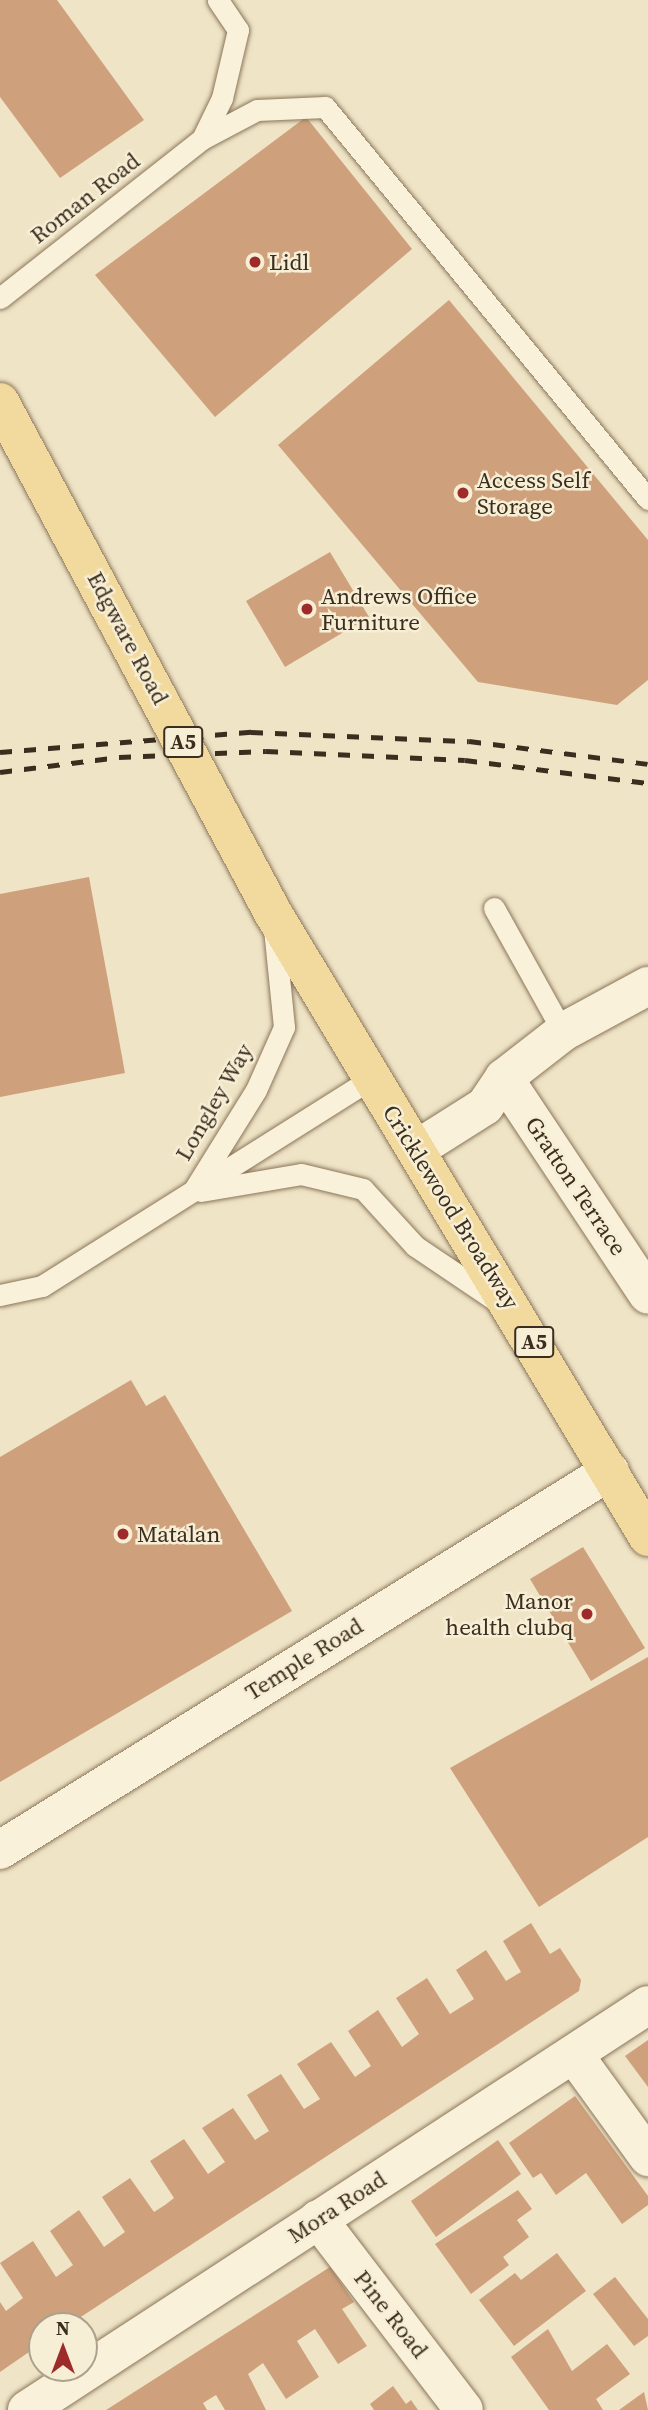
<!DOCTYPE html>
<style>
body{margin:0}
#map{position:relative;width:648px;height:2410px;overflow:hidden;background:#efe4c6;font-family:"Source Serif 4",serif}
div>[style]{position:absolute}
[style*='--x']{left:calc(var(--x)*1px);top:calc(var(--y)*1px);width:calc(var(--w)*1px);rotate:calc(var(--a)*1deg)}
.building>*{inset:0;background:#cea07c}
.roads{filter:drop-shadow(0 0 2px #8b765b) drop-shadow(0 0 2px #8b765b)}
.lane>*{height:21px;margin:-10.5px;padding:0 10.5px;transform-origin:10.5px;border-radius:10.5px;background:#faf1da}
.street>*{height:38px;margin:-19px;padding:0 19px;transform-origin:19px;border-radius:19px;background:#faf1da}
.primary>*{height:38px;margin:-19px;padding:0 19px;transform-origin:19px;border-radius:19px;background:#f2da9e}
.rail>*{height:5px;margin-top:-2.5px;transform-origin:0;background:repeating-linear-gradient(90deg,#3b2e1f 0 12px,transparent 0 24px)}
.dots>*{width:19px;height:19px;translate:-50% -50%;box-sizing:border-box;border:4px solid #f7eed6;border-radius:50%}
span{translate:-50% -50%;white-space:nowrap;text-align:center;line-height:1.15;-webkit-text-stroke:5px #f7eed6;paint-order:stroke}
.shield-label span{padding:2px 5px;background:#f7eed6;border:2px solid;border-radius:5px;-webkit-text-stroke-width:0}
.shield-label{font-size:21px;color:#3b2e1f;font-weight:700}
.street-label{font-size:23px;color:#3b2e1f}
.poi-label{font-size:23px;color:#3b2e1f}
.left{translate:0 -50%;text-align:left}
.right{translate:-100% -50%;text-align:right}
.north{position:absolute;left:28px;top:2312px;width:70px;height:70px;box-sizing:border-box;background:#f7eed6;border:2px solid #aca18d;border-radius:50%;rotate:0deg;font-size:19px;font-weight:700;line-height:28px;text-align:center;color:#3b2e1f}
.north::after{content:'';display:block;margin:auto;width:24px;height:32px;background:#9c2b2a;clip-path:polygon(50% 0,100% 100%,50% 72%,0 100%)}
</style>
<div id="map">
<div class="building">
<div style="clip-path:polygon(0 0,57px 0,144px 120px,60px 178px,0 97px)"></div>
<div style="clip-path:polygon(306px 117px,412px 249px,215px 417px,95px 275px)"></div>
<div style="clip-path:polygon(449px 300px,648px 540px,648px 680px,617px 705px,478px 682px,278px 445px)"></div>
<div style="clip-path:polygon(330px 552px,369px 617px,285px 667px,246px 601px)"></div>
<div style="clip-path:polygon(89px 877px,125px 1073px,0 1097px,0 894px)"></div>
<div style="clip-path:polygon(131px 1380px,146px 1406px,165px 1395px,292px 1611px,0 1782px,0 1457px)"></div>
<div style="clip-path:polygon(583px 1547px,645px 1648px,591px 1681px,530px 1579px)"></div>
<div style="clip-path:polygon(648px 1657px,648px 1837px,539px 1907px,450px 1768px)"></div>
<div style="clip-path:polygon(531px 1923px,550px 1954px,560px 1948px,581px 1980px,579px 1991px,67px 2326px,42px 2326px,42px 2343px,0 2372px,0 2302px,6px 2311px,23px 2298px,0 2263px,33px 2241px,56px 2277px,73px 2265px,50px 2231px,79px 2210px,104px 2247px,125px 2232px,102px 2197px,130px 2178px,154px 2212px,165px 2205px,174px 2198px,150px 2161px,184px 2139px,208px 2174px,225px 2162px,202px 2128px,233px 2108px,255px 2140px,261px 2136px,269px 2131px,247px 2095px,281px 2074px,304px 2109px,320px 2099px,297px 2064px,331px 2042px,355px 2077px,371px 2066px,348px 2031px,378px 2010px,402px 2047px,419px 2034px,396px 1998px,427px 1978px,450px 2014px,474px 1999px,456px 1970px,486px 1950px,506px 1981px,521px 1972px,503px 1941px)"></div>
<div style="clip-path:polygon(648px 2040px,648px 2087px,625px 2056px)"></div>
<div style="clip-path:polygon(575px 2096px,648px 2196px,648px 2205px,622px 2224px,586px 2173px,556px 2195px,541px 2173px,533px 2178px,509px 2143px)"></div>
<div style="clip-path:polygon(498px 2140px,521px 2174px,436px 2237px,411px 2201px)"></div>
<div style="clip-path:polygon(518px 2190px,532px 2209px,517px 2220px,529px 2237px,503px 2257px,509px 2265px,471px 2294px,435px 2244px)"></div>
<div style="clip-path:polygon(557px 2253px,586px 2291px,514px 2346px,479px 2300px,515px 2273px,521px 2280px)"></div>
<div style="clip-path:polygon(330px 2267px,354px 2302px,342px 2309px,367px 2346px,338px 2364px,315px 2329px,297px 2341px,319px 2377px,286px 2399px,263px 2363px,248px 2374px,266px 2410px,225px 2410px,216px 2395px,203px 2403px,207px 2410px,106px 2410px)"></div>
<div style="clip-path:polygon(615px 2277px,648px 2319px,648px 2336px,634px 2346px,593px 2294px)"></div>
<div style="clip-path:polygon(548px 2329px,572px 2371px,607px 2344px,630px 2374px,596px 2399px,603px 2410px,549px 2410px,511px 2357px)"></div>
<div style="clip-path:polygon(393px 2386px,406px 2404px,411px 2400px,418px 2410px,374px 2410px,370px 2404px)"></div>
<div style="clip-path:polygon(644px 2392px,648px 2410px,619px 2410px)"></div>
</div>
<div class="roads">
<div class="lane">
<div style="--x:202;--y:139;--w:46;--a:-64"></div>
<div style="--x:222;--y:98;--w:70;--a:-76.8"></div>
<div style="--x:238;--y:30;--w:36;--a:-124"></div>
<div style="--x:0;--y:298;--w:257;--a:-38.2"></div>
<div style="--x:202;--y:139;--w:62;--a:-27.8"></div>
<div style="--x:257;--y:110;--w:68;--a:-2.5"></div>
<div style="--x:325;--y:107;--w:508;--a:50.51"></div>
<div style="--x:494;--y:908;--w:142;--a:60.9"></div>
<div style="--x:195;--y:1188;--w:115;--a:-58.1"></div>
<div style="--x:256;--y:1090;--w:69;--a:-66"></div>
<div style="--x:284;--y:1027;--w:99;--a:-95.8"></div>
<div style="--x:201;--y:1191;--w:101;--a:-9.6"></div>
<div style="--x:301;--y:1174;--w:64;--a:13.6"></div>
<div style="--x:363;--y:1189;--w:77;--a:47.6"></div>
<div style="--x:415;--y:1246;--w:100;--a:34"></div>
<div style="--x:0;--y:1295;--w:43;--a:-12.1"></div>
<div style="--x:42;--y:1286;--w:389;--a:-32.2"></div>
</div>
<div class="street">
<div style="--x:504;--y:1078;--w:260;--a:56.4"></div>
<div style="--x:417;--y:1149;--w:80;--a:-32.3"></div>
<div style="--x:485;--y:1106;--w:34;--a:-56"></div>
<div style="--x:504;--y:1078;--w:75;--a:-37.9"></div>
<div style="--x:563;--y:1032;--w:97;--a:-28.4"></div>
<div style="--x:0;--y:1850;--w:718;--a:-31.85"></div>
<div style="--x:575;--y:2056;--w:125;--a:54.1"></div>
<div style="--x:318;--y:2219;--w:240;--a:52.6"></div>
<div style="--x:27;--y:2410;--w:741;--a:-33.11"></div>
</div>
<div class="primary">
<div style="--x:0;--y:402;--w:579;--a:61.89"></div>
<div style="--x:273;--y:913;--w:728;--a:59"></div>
</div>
</div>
<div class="rail">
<div style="--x:0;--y:752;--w:252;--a:-4.6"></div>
<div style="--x:251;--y:732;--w:218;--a:2.4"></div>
<div style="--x:469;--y:741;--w:180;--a:7.3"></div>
<div style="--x:0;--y:772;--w:120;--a:-7.2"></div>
<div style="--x:119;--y:757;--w:147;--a:-2.3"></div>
<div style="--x:266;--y:751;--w:199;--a:2.6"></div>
<div style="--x:465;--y:760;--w:184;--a:7.2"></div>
</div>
<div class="dots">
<div style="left:255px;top:262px;background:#9c2b2a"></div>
<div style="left:463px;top:493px;background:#9c2b2a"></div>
<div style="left:307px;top:609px;background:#9c2b2a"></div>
<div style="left:123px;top:1534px;background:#9c2b2a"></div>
<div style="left:587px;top:1614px;background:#9c2b2a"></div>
</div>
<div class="shield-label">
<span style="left:183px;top:742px">A5</span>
<span style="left:534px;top:1342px">A5</span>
</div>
<div class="street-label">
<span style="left:85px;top:198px;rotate:-38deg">Roman Road</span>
<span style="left:128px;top:638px;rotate:62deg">Edgware Road</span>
<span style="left:214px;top:1102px;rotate:-60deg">Longley Way</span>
<span style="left:576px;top:1186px;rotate:56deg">Gratton Terrace</span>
<span style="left:451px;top:1207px;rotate:58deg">Cricklewood Broadway</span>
<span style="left:304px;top:1659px;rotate:-32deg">Temple Road</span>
<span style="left:337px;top:2207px;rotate:-33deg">Mora Road</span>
<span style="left:391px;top:2314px;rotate:52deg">Pine Road</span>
</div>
<div class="poi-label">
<span class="left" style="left:269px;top:262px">Lidl</span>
<span class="left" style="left:477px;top:493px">Access Self<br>Storage</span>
<span class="left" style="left:321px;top:609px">Andrews Office<br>Furniture</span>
<span class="left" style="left:137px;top:1534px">Matalan</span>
<span class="right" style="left:573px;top:1614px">Manor<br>health clubq</span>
</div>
<div class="north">N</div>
</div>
